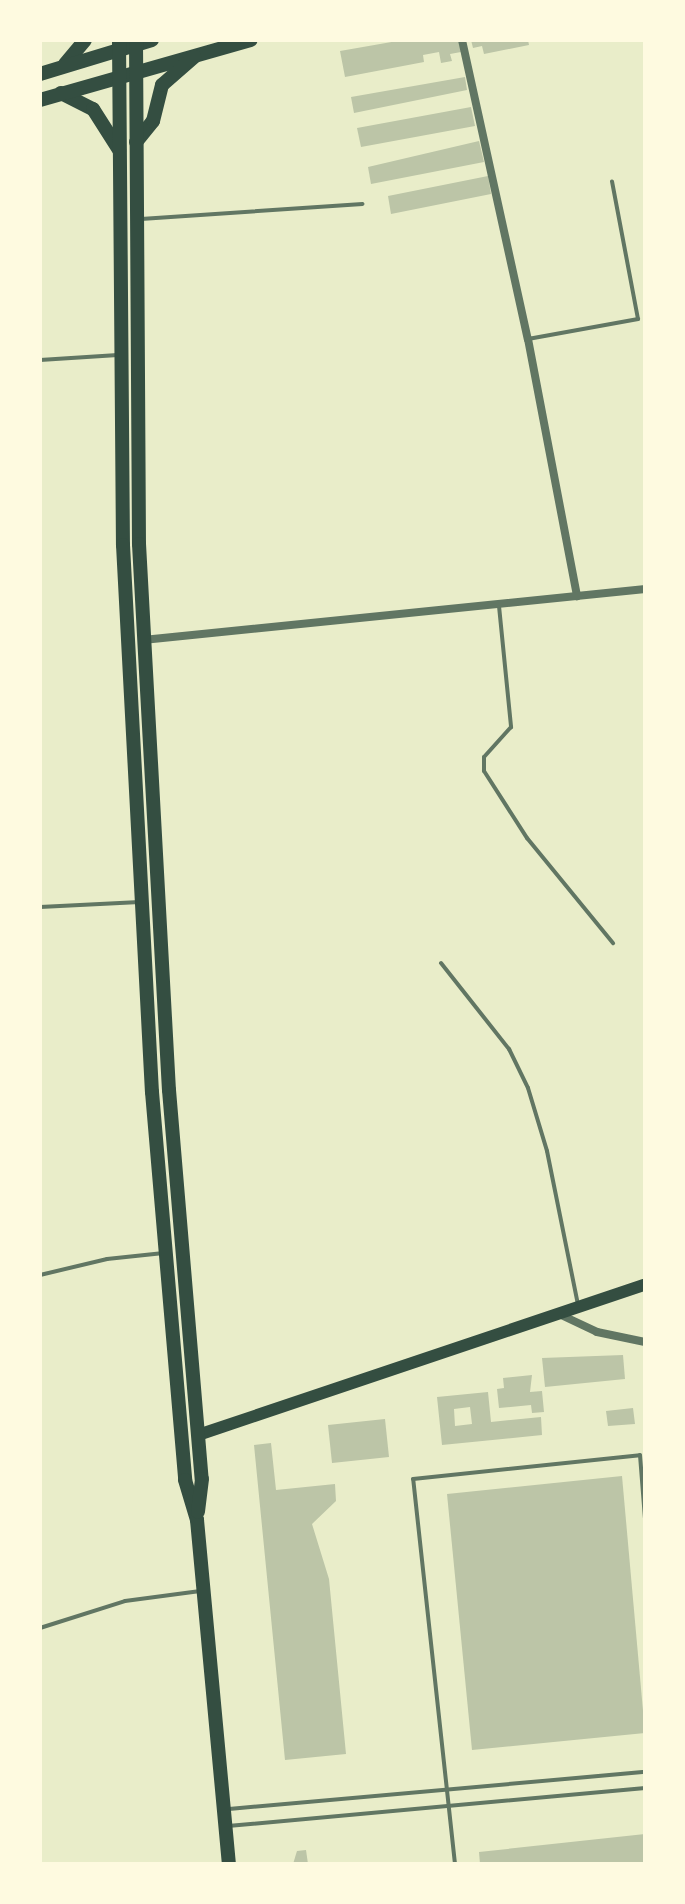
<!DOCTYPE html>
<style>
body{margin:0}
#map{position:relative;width:685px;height:1904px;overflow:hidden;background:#e9edc9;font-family:Karla,sans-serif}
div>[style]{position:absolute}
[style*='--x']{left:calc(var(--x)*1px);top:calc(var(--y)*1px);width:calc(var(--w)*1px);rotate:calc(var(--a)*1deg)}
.building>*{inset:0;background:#bcc5a7}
.service>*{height:4px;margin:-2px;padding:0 2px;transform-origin:2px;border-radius:2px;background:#617663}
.minor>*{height:8px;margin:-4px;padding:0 4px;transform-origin:4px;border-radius:4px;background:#617663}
.secondary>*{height:12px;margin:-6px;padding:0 6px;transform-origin:6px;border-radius:6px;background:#344e41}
.primary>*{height:14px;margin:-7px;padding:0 7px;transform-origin:7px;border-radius:7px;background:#344e41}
.trunk>*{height:14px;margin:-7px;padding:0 7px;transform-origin:7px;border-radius:7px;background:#344e41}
span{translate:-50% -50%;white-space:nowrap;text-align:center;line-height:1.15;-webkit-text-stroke:6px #fefae0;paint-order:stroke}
.frame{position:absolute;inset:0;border:42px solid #fefae0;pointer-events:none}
</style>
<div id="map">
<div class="building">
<div style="clip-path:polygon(403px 40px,459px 40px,461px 52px,450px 54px,452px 61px,441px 63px,439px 52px,423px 55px,424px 62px,345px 77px,340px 51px)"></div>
<div style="clip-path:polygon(471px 40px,528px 40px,529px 45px,484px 54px,482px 46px,473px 48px)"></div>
<div style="clip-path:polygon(465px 77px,467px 90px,354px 113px,351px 97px)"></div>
<div style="clip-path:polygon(471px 107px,475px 126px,361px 147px,357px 128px)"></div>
<div style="clip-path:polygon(479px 141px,484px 162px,371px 184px,368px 167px)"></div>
<div style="clip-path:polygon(488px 176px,491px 194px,391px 214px,388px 196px)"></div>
<div style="clip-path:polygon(623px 1355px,625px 1379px,545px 1387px,542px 1358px)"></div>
<div style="clip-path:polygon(532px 1375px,530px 1392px,542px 1391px,544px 1412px,532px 1413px,531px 1405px,499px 1408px,497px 1389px,504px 1388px,503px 1378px)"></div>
<div style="clip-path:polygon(evenodd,488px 1392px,491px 1422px,541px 1417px,542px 1435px,442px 1445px,437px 1397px,488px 1392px,470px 1407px,472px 1424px,455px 1426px,454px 1409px,470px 1407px)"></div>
<div style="clip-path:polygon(633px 1408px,635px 1424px,608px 1426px,606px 1411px)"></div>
<div style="clip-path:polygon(385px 1419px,389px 1457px,332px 1463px,328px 1425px)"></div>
<div style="clip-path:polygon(271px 1443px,276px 1490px,335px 1484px,336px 1501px,312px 1524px,329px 1579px,346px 1754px,285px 1760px,254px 1445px)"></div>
<div style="clip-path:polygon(622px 1476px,645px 1733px,472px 1750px,447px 1494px)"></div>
<div style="clip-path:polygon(645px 1834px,645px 1864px,480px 1864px,479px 1852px)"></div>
<div style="clip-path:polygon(306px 1850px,308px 1864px,293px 1864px,297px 1851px)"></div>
</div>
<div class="service">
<div style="--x:141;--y:219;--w:222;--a:-3.9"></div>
<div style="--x:528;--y:339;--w:112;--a:-10.3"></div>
<div style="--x:638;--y:319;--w:140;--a:-100.7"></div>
<div style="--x:40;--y:360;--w:78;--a:-3.7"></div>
<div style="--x:499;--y:606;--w:122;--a:84.3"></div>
<div style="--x:511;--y:727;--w:40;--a:132"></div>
<div style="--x:484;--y:757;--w:14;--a:90"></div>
<div style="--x:484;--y:771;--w:80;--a:57.3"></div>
<div style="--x:527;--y:838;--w:136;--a:50.7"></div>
<div style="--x:40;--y:907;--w:100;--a:-2.9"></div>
<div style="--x:441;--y:963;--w:110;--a:51.7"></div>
<div style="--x:509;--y:1049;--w:43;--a:64"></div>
<div style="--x:528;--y:1088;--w:66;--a:73.2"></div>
<div style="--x:547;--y:1151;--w:157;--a:78.6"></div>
<div style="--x:40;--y:1275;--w:69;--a:-13.4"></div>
<div style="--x:107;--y:1259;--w:57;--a:-6"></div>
<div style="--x:40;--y:1628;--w:89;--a:-17.6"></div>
<div style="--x:125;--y:1601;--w:76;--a:-7.6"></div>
<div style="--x:229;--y:1809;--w:418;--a:-5.1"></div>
<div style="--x:228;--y:1826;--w:419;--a:-5.2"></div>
<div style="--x:455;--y:1864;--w:387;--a:-96.2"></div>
<div style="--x:413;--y:1479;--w:228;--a:-6"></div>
<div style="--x:640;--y:1455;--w:63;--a:85.5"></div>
</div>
<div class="minor">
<div style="--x:462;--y:40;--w:306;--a:77.6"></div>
<div style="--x:528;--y:339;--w:262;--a:79.2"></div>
<div style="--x:143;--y:640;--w:505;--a:-5.8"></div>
<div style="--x:559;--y:1314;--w:42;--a:25.3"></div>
<div style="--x:597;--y:1332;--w:49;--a:11.8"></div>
</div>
<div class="secondary">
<div style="--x:198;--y:1435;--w:471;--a:-18.6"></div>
</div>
<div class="primary">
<div style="--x:65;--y:64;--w:31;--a:-50"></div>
<div style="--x:40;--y:74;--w:117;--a:-16.9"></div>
<div style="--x:61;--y:93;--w:36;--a:27"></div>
<div style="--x:93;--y:109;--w:49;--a:57.6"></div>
<div style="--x:40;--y:100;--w:219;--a:-15.9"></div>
<div style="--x:136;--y:142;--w:27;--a:-51"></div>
<div style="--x:153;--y:121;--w:37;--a:-76"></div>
<div style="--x:162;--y:85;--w:43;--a:-41.2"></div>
</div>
<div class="trunk">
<div style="--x:119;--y:40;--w:505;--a:89.55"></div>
<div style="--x:123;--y:545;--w:548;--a:86.97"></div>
<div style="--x:152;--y:1092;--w:389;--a:85.1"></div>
<div style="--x:185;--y:1480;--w:42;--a:73.3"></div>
<div style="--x:197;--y:1520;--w:345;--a:84.7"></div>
<div style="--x:136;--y:40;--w:504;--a:89.66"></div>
<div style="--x:139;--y:544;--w:547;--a:86.86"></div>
<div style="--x:169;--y:1090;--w:390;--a:85.2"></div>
<div style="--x:202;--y:1479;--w:33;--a:97"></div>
</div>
<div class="frame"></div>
</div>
